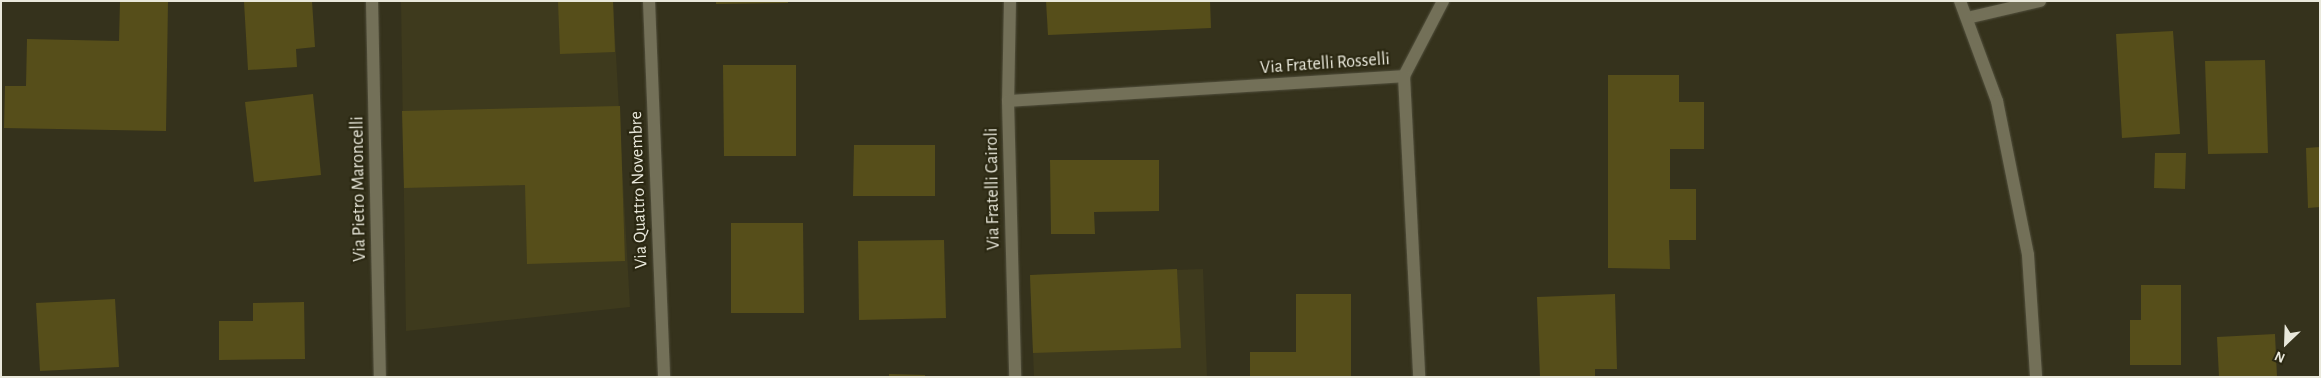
<!DOCTYPE html>
<style>
body{margin:0}
#map{position:relative;width:2321px;height:378px;overflow:hidden;background:#35321c;font-family:"Alegreya Sans",sans-serif}
div>[style]{position:absolute}
[style*='--x']{left:calc(var(--x)*1px);top:calc(var(--y)*1px);width:calc(var(--w)*1px);rotate:calc(var(--a)*1deg)}
.built>*{inset:0;background:#3e3a1d}
.building>*{inset:0;background:#564e1a}
.roads{filter:drop-shadow(0 0 1px #52503d) drop-shadow(0 0 1px #52503d)}
.lane>*{height:12px;margin:-6px;padding:0 6px;transform-origin:6px;border-radius:6px;background:#737058}
.street>*{height:12px;margin:-6px;padding:0 6px;transform-origin:6px;border-radius:6px;background:#737058}
.secondary>*{height:12px;margin:-6px;padding:0 6px;transform-origin:6px;border-radius:6px;background:#737058}
span{translate:-50% -50%;white-space:nowrap;text-align:center;line-height:1.15;-webkit-text-stroke:4.5px #2b2812;paint-order:stroke}
.street-label{font-size:18px;color:#e9e8db}
.frame{position:absolute;inset:0;border:2px solid #e9e8db;pointer-events:none}
.north{position:absolute;left:2261px;top:318px;width:50px;height:50px;-webkit-text-stroke:4px #2b2812;paint-order:stroke;rotate:204deg;font-size:14px;font-weight:700;line-height:20px;text-align:center;color:#e9e8db}
.north::after{content:'';display:block;margin:auto;width:18px;height:22px;background:#e9e8db;clip-path:polygon(50% 0,100% 100%,50% 72%,0 100%)}
</style>
<div id="map">
<div class="built">
<div style="clip-path:polygon(401px 1px,613px 1px,630px 307px,406px 331px)"></div>
<div style="clip-path:polygon(1203px 269px,1207px 377px,1034px 377px,1030px 275px)"></div>
</div>
<div class="building">
<div style="clip-path:polygon(120px 1px,168px 1px,166px 131px,4px 128px,5px 86px,26px 86px,27px 39px,119px 41px)"></div>
<div style="clip-path:polygon(312px 1px,315px 47px,296px 49px,297px 67px,248px 70px,244px 2px)"></div>
<div style="clip-path:polygon(558px 1px,613px 1px,615px 52px,560px 54px)"></div>
<div style="clip-path:polygon(716px 1px,788px 1px,788px 3px,716px 4px)"></div>
<div style="clip-path:polygon(1046px 1px,1210px 1px,1211px 28px,1048px 35px)"></div>
<div style="clip-path:polygon(2173px 31px,2180px 134px,2122px 138px,2116px 34px)"></div>
<div style="clip-path:polygon(2265px 60px,2268px 153px,2208px 154px,2205px 61px)"></div>
<div style="clip-path:polygon(723px 65px,796px 65px,796px 156px,724px 156px)"></div>
<div style="clip-path:polygon(1608px 75px,1679px 75px,1679px 102px,1704px 102px,1704px 149px,1670px 149px,1670px 189px,1696px 189px,1696px 240px,1669px 240px,1670px 269px,1608px 268px)"></div>
<div style="clip-path:polygon(313px 94px,321px 175px,254px 182px,245px 102px)"></div>
<div style="clip-path:polygon(620px 106px,625px 261px,527px 264px,525px 185px,404px 188px,402px 111px)"></div>
<div style="clip-path:polygon(854px 145px,935px 145px,935px 196px,853px 196px)"></div>
<div style="clip-path:polygon(2320px 147px,2320px 207px,2308px 208px,2306px 148px)"></div>
<div style="clip-path:polygon(2155px 153px,2186px 153px,2185px 189px,2154px 188px)"></div>
<div style="clip-path:polygon(1050px 160px,1159px 160px,1159px 211px,1094px 212px,1095px 234px,1051px 234px)"></div>
<div style="clip-path:polygon(731px 223px,803px 223px,804px 313px,731px 313px)"></div>
<div style="clip-path:polygon(944px 240px,946px 318px,859px 320px,858px 241px)"></div>
<div style="clip-path:polygon(1177px 269px,1181px 348px,1033px 353px,1030px 275px)"></div>
<div style="clip-path:polygon(2141px 285px,2181px 285px,2181px 365px,2130px 365px,2130px 320px,2141px 320px)"></div>
<div style="clip-path:polygon(1296px 294px,1351px 294px,1351px 377px,1250px 377px,1250px 352px,1296px 352px)"></div>
<div style="clip-path:polygon(1615px 294px,1617px 369px,1595px 369px,1595px 377px,1540px 377px,1537px 297px)"></div>
<div style="clip-path:polygon(115px 299px,119px 367px,40px 371px,36px 303px)"></div>
<div style="clip-path:polygon(304px 302px,305px 359px,219px 360px,219px 321px,253px 321px,253px 303px)"></div>
<div style="clip-path:polygon(2275px 334px,2277px 377px,2219px 377px,2217px 337px)"></div>
<div style="clip-path:polygon(889px 374px,925px 375px,925px 377px,889px 377px)"></div>
</div>
<div class="roads">
<div class="lane">
<div style="--x:1404;--y:76;--w:85;--a:-62.5"></div>
</div>
<div class="street">
<div style="--x:372;--y:1;--w:376;--a:88.8"></div>
<div style="--x:649;--y:1;--w:376;--a:87.7"></div>
<div style="--x:1010;--y:1;--w:100;--a:91.1"></div>
<div style="--x:1008;--y:101;--w:276;--a:88.5"></div>
<div style="--x:1967;--y:18;--w:75;--a:-13.1"></div>
<div style="--x:1008;--y:101;--w:397;--a:-3.6"></div>
<div style="--x:1404;--y:76;--w:301;--a:87.1"></div>
</div>
<div class="secondary">
<div style="--x:1960;--y:1;--w:107;--a:69.7"></div>
<div style="--x:1997;--y:101;--w:157;--a:78.6"></div>
<div style="--x:2028;--y:255;--w:122;--a:86.2"></div>
</div>
</div>
<div class="street-label">
<span style="left:1325px;top:64px;rotate:-4deg">Via Fratelli Rosselli</span>
<span style="left:359px;top:189px;rotate:-91deg">Via Pietro Maroncelli</span>
<span style="left:993px;top:189px;rotate:-91deg">Via Fratelli Cairoli</span>
<span style="left:639px;top:190px;rotate:-92deg">Via Quattro Novembre</span>
</div>
<div class="frame"></div>
<div class="north">N</div>
</div>
